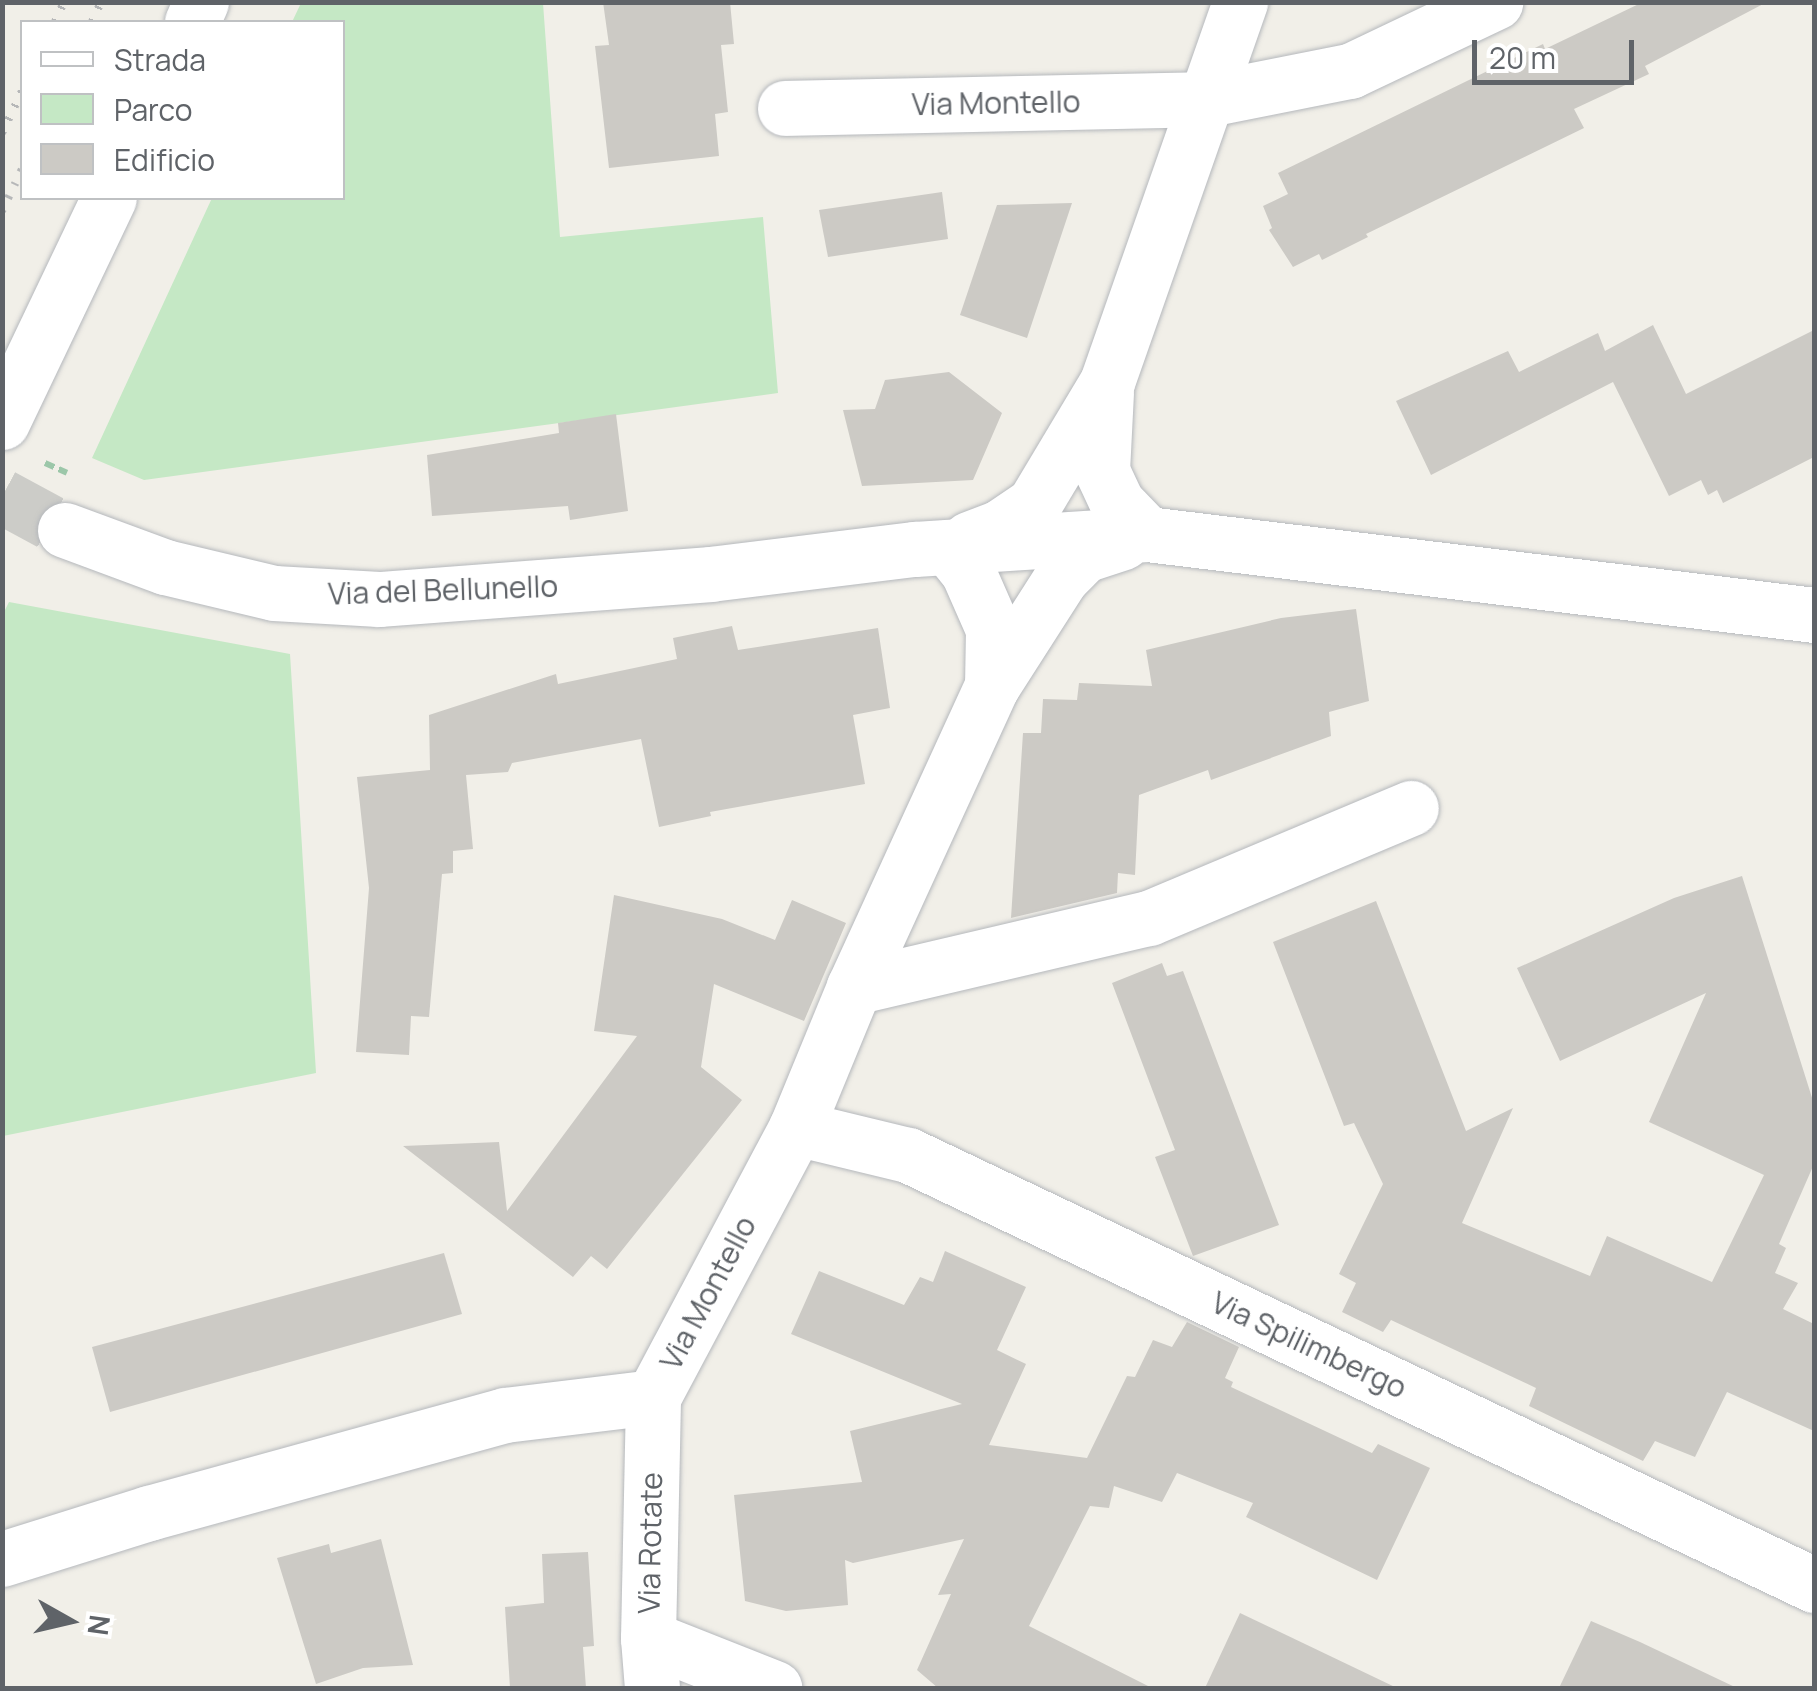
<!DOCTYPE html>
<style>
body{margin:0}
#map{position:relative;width:1817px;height:1691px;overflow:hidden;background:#f1efe8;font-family:Manrope,sans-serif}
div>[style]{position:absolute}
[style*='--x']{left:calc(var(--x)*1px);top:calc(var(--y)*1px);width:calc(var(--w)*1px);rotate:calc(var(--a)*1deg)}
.green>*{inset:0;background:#c5e8c5}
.building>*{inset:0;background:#cccac5}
.minor-tunnel>*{height:55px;margin-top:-27.5px;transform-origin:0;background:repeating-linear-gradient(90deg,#ccccc8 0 55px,transparent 0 83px)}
.path>*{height:6px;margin-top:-3px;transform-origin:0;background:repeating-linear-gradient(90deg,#9cc7a9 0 10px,transparent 0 15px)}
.roads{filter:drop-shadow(0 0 2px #b5b8bc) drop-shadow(0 0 2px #b5b8bc)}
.minor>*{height:55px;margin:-27.5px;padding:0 27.5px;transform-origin:27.5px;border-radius:27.5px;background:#fff}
.rail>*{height:8px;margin-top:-4px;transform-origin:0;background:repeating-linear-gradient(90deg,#b6b7b8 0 2.5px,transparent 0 14.5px)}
span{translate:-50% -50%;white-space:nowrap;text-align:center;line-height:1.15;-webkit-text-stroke:8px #fff;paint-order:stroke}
.street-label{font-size:30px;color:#5f6368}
.frame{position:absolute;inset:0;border:5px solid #5f6368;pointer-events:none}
.legend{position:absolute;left:20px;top:20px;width:325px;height:180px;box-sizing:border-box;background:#fff;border:2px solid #bfc1c3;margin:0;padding:12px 18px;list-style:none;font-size:30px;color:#5f6368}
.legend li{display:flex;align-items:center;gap:20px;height:50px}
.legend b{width:50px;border:2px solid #bfc1c3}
.north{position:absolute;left:20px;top:1571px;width:100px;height:100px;-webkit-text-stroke:8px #fff;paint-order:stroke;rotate:98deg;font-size:28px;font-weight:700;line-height:40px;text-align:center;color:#5f6368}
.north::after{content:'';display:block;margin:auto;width:35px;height:45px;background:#5f6368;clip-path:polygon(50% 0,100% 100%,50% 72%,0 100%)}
.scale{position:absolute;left:1472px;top:40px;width:162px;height:45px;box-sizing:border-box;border:5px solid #5f6368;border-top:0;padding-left:12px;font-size:30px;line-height:35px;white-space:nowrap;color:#5f6368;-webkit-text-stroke:8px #fff;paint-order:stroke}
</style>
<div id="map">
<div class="green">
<div style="clip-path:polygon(301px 3px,543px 3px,560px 237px,763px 217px,778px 393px,144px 480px,92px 458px,212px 198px,342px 198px,342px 22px,292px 22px)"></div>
<div style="clip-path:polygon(9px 602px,290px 654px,316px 1073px,3px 1136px,2px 616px)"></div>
</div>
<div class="building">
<div style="clip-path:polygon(603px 2px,730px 2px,734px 44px,721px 45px,728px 112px,715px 114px,719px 156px,609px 168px,595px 46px,609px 45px)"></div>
<div style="clip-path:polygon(1643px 2px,1767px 2px,1645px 66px,1649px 74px,1574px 109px,1584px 128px,1366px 234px,1368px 237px,1322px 260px,1319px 254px,1293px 267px,1269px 230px,1272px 228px,1263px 206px,1288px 194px,1278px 173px,1543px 44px,1545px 49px)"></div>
<div style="clip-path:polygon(942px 192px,948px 239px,828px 257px,819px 210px)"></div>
<div style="clip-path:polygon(1072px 203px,1027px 338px,960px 315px,997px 205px)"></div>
<div style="clip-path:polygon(1653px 325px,1686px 394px,1814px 330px,1814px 457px,1723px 503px,1717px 490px,1708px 495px,1701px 480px,1669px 496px,1613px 382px,1431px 475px,1396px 401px,1508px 351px,1519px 372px,1598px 333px,1605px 351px)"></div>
<div style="clip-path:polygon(949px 372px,1002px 413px,973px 480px,862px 486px,843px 410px,875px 409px,885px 380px)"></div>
<div style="clip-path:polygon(616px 414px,628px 511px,570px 520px,568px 506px,432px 516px,427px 455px,559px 433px,558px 423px)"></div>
<div style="clip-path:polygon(1356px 609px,1369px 701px,1329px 712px,1331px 736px,1211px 780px,1208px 770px,1139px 795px,1135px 875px,1118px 873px,1117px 893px,1011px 918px,1023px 733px,1041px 733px,1043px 699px,1077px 700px,1079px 683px,1152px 686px,1146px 650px,1281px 618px)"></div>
<div style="clip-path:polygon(732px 626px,738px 650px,878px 628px,890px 708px,853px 715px,865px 784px,710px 812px,711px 816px,659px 827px,641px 739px,512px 763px,508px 772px,466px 775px,473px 849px,453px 851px,453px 873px,442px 874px,429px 1017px,411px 1016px,409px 1055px,356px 1052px,369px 888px,357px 777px,430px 770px,429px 715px,556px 674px,558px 684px,677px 659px,673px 638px)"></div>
<div style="clip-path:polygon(1742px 876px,1814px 1104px,1814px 1164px,1779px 1244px,1786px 1248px,1775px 1273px,1798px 1283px,1783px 1309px,1814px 1324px,1814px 1431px,1727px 1392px,1695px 1457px,1655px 1441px,1643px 1461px,1529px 1406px,1536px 1388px,1391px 1320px,1383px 1332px,1342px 1312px,1356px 1283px,1339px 1274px,1383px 1184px,1354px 1123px,1344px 1126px,1273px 942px,1376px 901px,1466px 1131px,1513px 1108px,1462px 1223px,1590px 1276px,1607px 1236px,1712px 1282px,1764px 1175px,1649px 1122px,1706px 993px,1560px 1061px,1517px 968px,1674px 898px)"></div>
<div style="clip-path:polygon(614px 895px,722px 919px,775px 940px,792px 900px,846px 923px,804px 1021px,714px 984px,701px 1067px,742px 1100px,607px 1269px,591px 1256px,573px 1277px,403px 1146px,499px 1142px,507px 1211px,637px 1036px,594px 1031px)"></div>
<div style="clip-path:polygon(1162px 963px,1167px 976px,1183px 971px,1279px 1225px,1193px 1256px,1155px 1157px,1175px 1150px,1112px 983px)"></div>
<div style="clip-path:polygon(945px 1251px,1026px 1287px,997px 1350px,1026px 1364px,989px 1445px,1087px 1458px,1127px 1376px,1135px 1377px,1153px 1340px,1172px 1347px,1187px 1322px,1239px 1347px,1225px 1378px,1233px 1382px,1231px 1387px,1372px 1453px,1378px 1444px,1430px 1468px,1377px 1580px,1246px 1517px,1253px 1503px,1177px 1473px,1162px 1502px,1114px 1486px,1109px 1508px,1090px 1506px,1029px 1626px,1152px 1688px,938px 1688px,917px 1670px,951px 1594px,938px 1595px,964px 1539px,853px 1563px,845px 1560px,848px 1605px,786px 1611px,745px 1601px,734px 1495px,862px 1482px,850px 1431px,962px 1404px,791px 1334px,819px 1271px,904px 1305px,920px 1277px,933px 1282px)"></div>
<div style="clip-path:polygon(444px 1253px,462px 1314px,110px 1412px,92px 1347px)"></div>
<div style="clip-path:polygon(381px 1539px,413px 1665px,363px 1668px,316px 1684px,277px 1558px,329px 1544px,331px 1553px)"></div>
<div style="clip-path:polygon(588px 1552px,594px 1646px,583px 1647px,586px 1688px,510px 1688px,505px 1607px,544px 1603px,542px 1554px)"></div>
<div style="clip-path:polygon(1240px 1613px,1397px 1688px,1205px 1688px)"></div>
<div style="clip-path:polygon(1591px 1621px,1640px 1642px,1737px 1688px,1559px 1688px)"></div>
</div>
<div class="minor-tunnel">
<div style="--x:2;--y:496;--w:72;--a:28.4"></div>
</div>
<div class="path">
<div style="--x:45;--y:463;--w:24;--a:24"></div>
</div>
<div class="roads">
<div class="minor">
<div style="--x:192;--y:22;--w:22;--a:-66"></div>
<div style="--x:785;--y:108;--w:423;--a:-1.2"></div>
<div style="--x:1208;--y:99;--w:145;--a:-11.2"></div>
<div style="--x:1350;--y:71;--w:161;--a:-25.4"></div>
<div style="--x:1106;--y:392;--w:79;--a:92.9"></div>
<div style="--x:1102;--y:471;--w:35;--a:65"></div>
<div style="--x:1117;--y:503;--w:43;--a:45.9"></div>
<div style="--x:2;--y:422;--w:248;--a:-64.5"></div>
<div style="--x:65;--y:530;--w:107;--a:20.3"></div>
<div style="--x:165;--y:567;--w:112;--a:13.4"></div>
<div style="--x:274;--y:593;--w:105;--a:3.3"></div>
<div style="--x:379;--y:599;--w:332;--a:-4.3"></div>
<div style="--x:710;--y:574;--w:207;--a:-7"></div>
<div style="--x:915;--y:549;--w:232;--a:-3.7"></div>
<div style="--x:1147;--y:534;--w:672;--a:6.92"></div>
<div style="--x:969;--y:539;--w:33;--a:-21"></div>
<div style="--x:1000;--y:527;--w:41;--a:-34.1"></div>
<div style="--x:1034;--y:504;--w:142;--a:-59.1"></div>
<div style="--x:1107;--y:382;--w:403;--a:-70.7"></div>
<div style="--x:948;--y:547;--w:32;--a:51"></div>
<div style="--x:968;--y:572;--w:62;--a:66.3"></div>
<div style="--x:993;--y:629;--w:57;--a:91"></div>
<div style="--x:854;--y:987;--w:303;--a:-13.2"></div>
<div style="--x:1149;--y:918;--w:284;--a:-22.8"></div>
<div style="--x:796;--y:1128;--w:115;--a:13.6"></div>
<div style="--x:908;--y:1155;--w:1003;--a:25.39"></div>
<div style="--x:2;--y:1559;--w:154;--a:-17.4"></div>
<div style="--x:149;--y:1513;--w:369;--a:-15.4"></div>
<div style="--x:505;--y:1415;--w:149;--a:-6.9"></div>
<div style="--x:648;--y:1638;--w:136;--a:21.6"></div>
<div style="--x:652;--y:1688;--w:50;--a:-94.6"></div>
<div style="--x:648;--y:1638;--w:241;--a:-88.8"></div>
<div style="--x:653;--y:1397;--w:305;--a:-62"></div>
<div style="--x:796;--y:1128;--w:152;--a:-67.6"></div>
<div style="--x:854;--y:987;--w:331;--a:-65.4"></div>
<div style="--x:992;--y:686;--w:128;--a:-57.4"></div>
<div style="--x:1061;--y:578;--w:33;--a:-45"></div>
<div style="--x:1084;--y:555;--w:41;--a:-18.4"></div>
</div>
</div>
<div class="rail">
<div style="--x:55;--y:22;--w:22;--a:-66"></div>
<div style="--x:92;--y:22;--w:22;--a:-66"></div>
<div style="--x:2;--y:133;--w:47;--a:-64.5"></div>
<div style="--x:2;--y:211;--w:47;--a:-64.5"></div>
</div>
<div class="street-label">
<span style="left:996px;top:103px;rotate:-1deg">Via Montello</span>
<span style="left:443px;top:590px;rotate:-2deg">Via del Bellunello</span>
<span style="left:708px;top:1293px;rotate:-62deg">Via Montello</span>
<span style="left:1309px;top:1345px;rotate:25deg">Via Spilimbergo</span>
<span style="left:650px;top:1543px;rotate:-89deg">Via Rotate</span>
</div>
<div class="frame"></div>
<ul class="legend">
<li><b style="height:12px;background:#fff"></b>Strada</li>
<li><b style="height:28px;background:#c5e8c5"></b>Parco</li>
<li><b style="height:28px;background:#cccac5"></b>Edificio</li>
</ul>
<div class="north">N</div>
<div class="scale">20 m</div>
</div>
